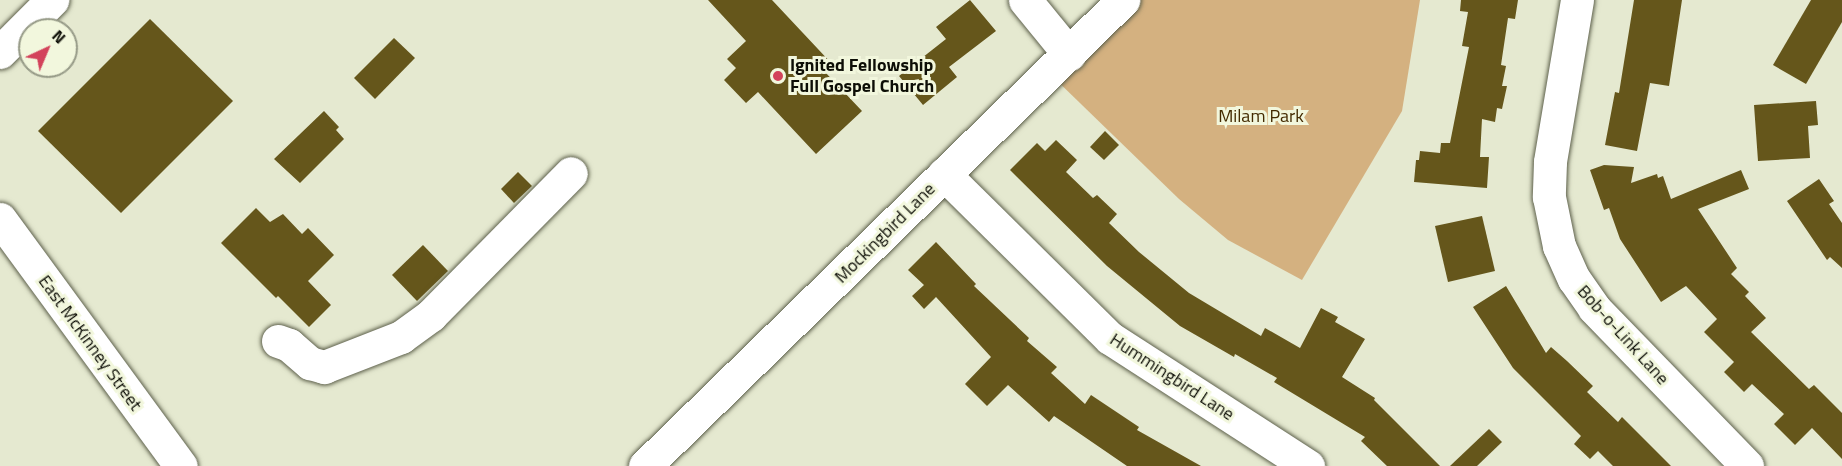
<!DOCTYPE html>
<style>
body{margin:0}
#map{position:relative;width:1842px;height:466px;overflow:hidden;background:#e5e9d0;font-family:"Titillium Web",sans-serif}
div>[style]{position:absolute}
[style*='--x']{left:calc(var(--x)*1px);top:calc(var(--y)*1px);width:calc(var(--w)*1px);rotate:calc(var(--a)*1deg)}
.green>*{inset:0;background:#d4b180}
.building>*{inset:0;background:#65561b}
.roads{filter:drop-shadow(0 0 2px #5e614c) drop-shadow(0 0 2px #5e614c)}
.minor>*{height:33px;margin:-16.5px;padding:0 16.5px;transform-origin:16.5px;border-radius:16.5px;background:#fff}
.major>*{height:33px;margin:-16.5px;padding:0 16.5px;transform-origin:16.5px;border-radius:16.5px;background:#fff}
.dots>*{width:16px;height:16px;translate:-50% -50%;box-sizing:border-box;border:3px solid #f2f7dd;border-radius:50%}
span{translate:-50% -50%;white-space:nowrap;text-align:center;line-height:1.15;-webkit-text-stroke:6px #f2f7dd;paint-order:stroke}
.poi-label{font-size:18px;color:#0d0e06;font-weight:700}
.left{translate:0 -50%;text-align:left}
.park-label{font-size:18px;color:#432a00}
.street-label{font-size:18px;color:#0d0e06}
.north{position:absolute;left:18px;top:18px;width:60px;height:60px;box-sizing:border-box;background:#f2f7dd;border:2px solid #969a87;border-radius:50%;rotate:44deg;font-size:16px;font-weight:700;line-height:24px;text-align:center;color:#0d0e06}
.north::after{content:'';display:block;margin:auto;width:21px;height:27px;background:#d3435b;clip-path:polygon(50% 0,100% 100%,50% 72%,0 100%)}
</style>
<div id="map">
<div class="green">
<div style="clip-path:polygon(1123px 0,1420px 0,1402px 111px,1302px 280px,1228px 240px,1179px 199px,1049px 73px)"></div>
</div>
<div class="building">
<div style="clip-path:polygon(708px 0,772px 0,833px 65px,825px 72px,862px 111px,816px 154px,758px 92px,746px 103px,724px 80px,736px 68px,727px 59px,746px 41px)"></div>
<div style="clip-path:polygon(970px 0,996px 31px,949px 67px,957px 77px,923px 105px,899px 76px,946px 39px,936px 27px)"></div>
<div style="clip-path:polygon(1461px 0,1518px 0,1515px 19px,1508px 18px,1501px 65px,1506px 66px,1502px 86px,1507px 86px,1502px 109px,1497px 108px,1495px 122px,1482px 119px,1480px 157px,1489px 157px,1487px 188px,1414px 182px,1416px 160px,1419px 160px,1420px 151px,1440px 153px,1441px 143px,1450px 143px,1469px 47px,1462px 46px,1468px 12px,1460px 11px)"></div>
<div style="clip-path:polygon(1634px 0,1682px 0,1669px 86px,1650px 83px,1637px 151px,1605px 145px,1615px 92px,1619px 93px)"></div>
<div style="clip-path:polygon(1811px 0,1842px 0,1842px 22px,1806px 84px,1773px 65px)"></div>
<div style="clip-path:polygon(150px 19px,233px 101px,121px 213px,38px 131px)"></div>
<div style="clip-path:polygon(394px 38px,415px 58px,375px 99px,354px 78px)"></div>
<div style="clip-path:polygon(1816px 101px,1818px 125px,1808px 126px,1810px 158px,1758px 161px,1754px 105px)"></div>
<div style="clip-path:polygon(324px 111px,339px 127px,336px 130px,344px 139px,300px 183px,274px 159px)"></div>
<div style="clip-path:polygon(1105px 131px,1119px 145px,1104px 160px,1090px 147px)"></div>
<div style="clip-path:polygon(1056px 140px,1077px 160px,1066px 172px,1093px 198px,1097px 195px,1117px 214px,1109px 223px,1139px 252px,1189px 293px,1261px 336px,1265px 328px,1300px 348px,1321px 308px,1338px 317px,1335px 322px,1365px 339px,1342px 377px,1375px 398px,1374px 400px,1440px 466px,1387px 466px,1361px 441px,1365px 437px,1274px 382px,1277px 378px,1235px 354px,1234px 357px,1180px 326px,1107px 266px,1010px 170px,1037px 143px,1045px 151px)"></div>
<div style="clip-path:polygon(1604px 165px,1634px 167px,1631px 183px,1657px 174px,1658px 178px,1663px 176px,1671px 199px,1741px 170px,1749px 189px,1698px 209px,1737px 268px,1731px 274px,1749px 292px,1745px 296px,1766px 318px,1751px 332px,1809px 389px,1814px 385px,1842px 413px,1842px 459px,1812px 428px,1795px 445px,1774px 424px,1784px 414px,1752px 384px,1744px 392px,1724px 372px,1734px 362px,1704px 332px,1717px 319px,1686px 286px,1661px 302px,1620px 239px,1609px 208px,1604px 210px,1590px 170px)"></div>
<div style="clip-path:polygon(518px 172px,532px 186px,514px 203px,501px 189px)"></div>
<div style="clip-path:polygon(1819px 179px,1834px 201px,1829px 204px,1842px 223px,1842px 268px,1830px 257px,1827px 260px,1787px 201px)"></div>
<div style="clip-path:polygon(256px 208px,270px 222px,283px 214px,302px 234px,308px 228px,334px 255px,308px 281px,331px 305px,309px 327px,278px 296px,276px 298px,221px 243px)"></div>
<div style="clip-path:polygon(1482px 216px,1495px 271px,1448px 282px,1435px 226px)"></div>
<div style="clip-path:polygon(936px 242px,976px 284px,974px 286px,1029px 338px,1027px 341px,1057px 367px,1051px 373px,1085px 404px,1091px 395px,1139px 427px,1137px 430px,1201px 466px,1127px 466px,1054px 416px,1049px 422px,1008px 385px,987px 406px,965px 384px,991px 357px,936px 297px,924px 309px,912px 296px,924px 285px,908px 270px)"></div>
<div style="clip-path:polygon(423px 245px,448px 271px,417px 301px,392px 275px)"></div>
<div style="clip-path:polygon(1506px 286px,1546px 353px,1551px 347px,1567px 361px,1593px 386px,1587px 392px,1618px 422px,1622px 417px,1671px 466px,1613px 466px,1598px 451px,1590px 459px,1574px 444px,1581px 436px,1513px 368px,1473px 307px)"></div>
<div style="clip-path:polygon(1489px 429px,1502px 442px,1477px 466px,1450px 466px)"></div>
</div>
<div class="roads">
<div class="minor">
<div style="--x:1025;--y:0;--w:70;--a:50.8"></div>
<div style="--x:1577;--y:0;--w:164;--a:99.5"></div>
<div style="--x:1550;--y:162;--w:35;--a:92"></div>
<div style="--x:1549;--y:197;--w:50;--a:78.5"></div>
<div style="--x:1559;--y:246;--w:36;--a:66"></div>
<div style="--x:1574;--y:279;--w:35;--a:55"></div>
<div style="--x:1594;--y:308;--w:220;--a:45.9"></div>
<div style="--x:0;--y:52;--w:74;--a:-45"></div>
<div style="--x:944;--y:174;--w:233;--a:44.7"></div>
<div style="--x:1110;--y:338;--w:236;--a:32.9"></div>
<div style="--x:278;--y:341;--w:12;--a:20"></div>
<div style="--x:289;--y:345;--w:28;--a:41"></div>
<div style="--x:310;--y:363;--w:15;--a:16"></div>
<div style="--x:324;--y:367;--w:83;--a:-21.3"></div>
<div style="--x:401;--y:337;--w:37;--a:-36"></div>
<div style="--x:431;--y:315;--w:199;--a:-45.4"></div>
<div style="--x:645;--y:466;--w:668;--a:-44.27"></div>
</div>
<div class="major">
<div style="--x:0;--y:219;--w:306;--a:53.8"></div>
</div>
</div>
<div class="dots">
<div style="left:778px;top:76px;background:#d3435b"></div>
</div>
<div class="poi-label">
<span class="left" style="left:790px;top:76px">Ignited Fellowship<br>Full Gospel Church</span>
</div>
<div class="park-label">
<span style="left:1261px;top:116px">Milam Park</span>
</div>
<div class="street-label">
<span style="left:885px;top:233px;rotate:-45deg">Mockingbird Lane</span>
<span style="left:1623px;top:335px;rotate:48deg">Bob-o-Link Lane</span>
<span style="left:90px;top:343px;rotate:54deg">East McKinney Street</span>
<span style="left:1172px;top:377px;rotate:33deg">Hummingbird Lane</span>
</div>
<div class="north">N</div>
</div>
